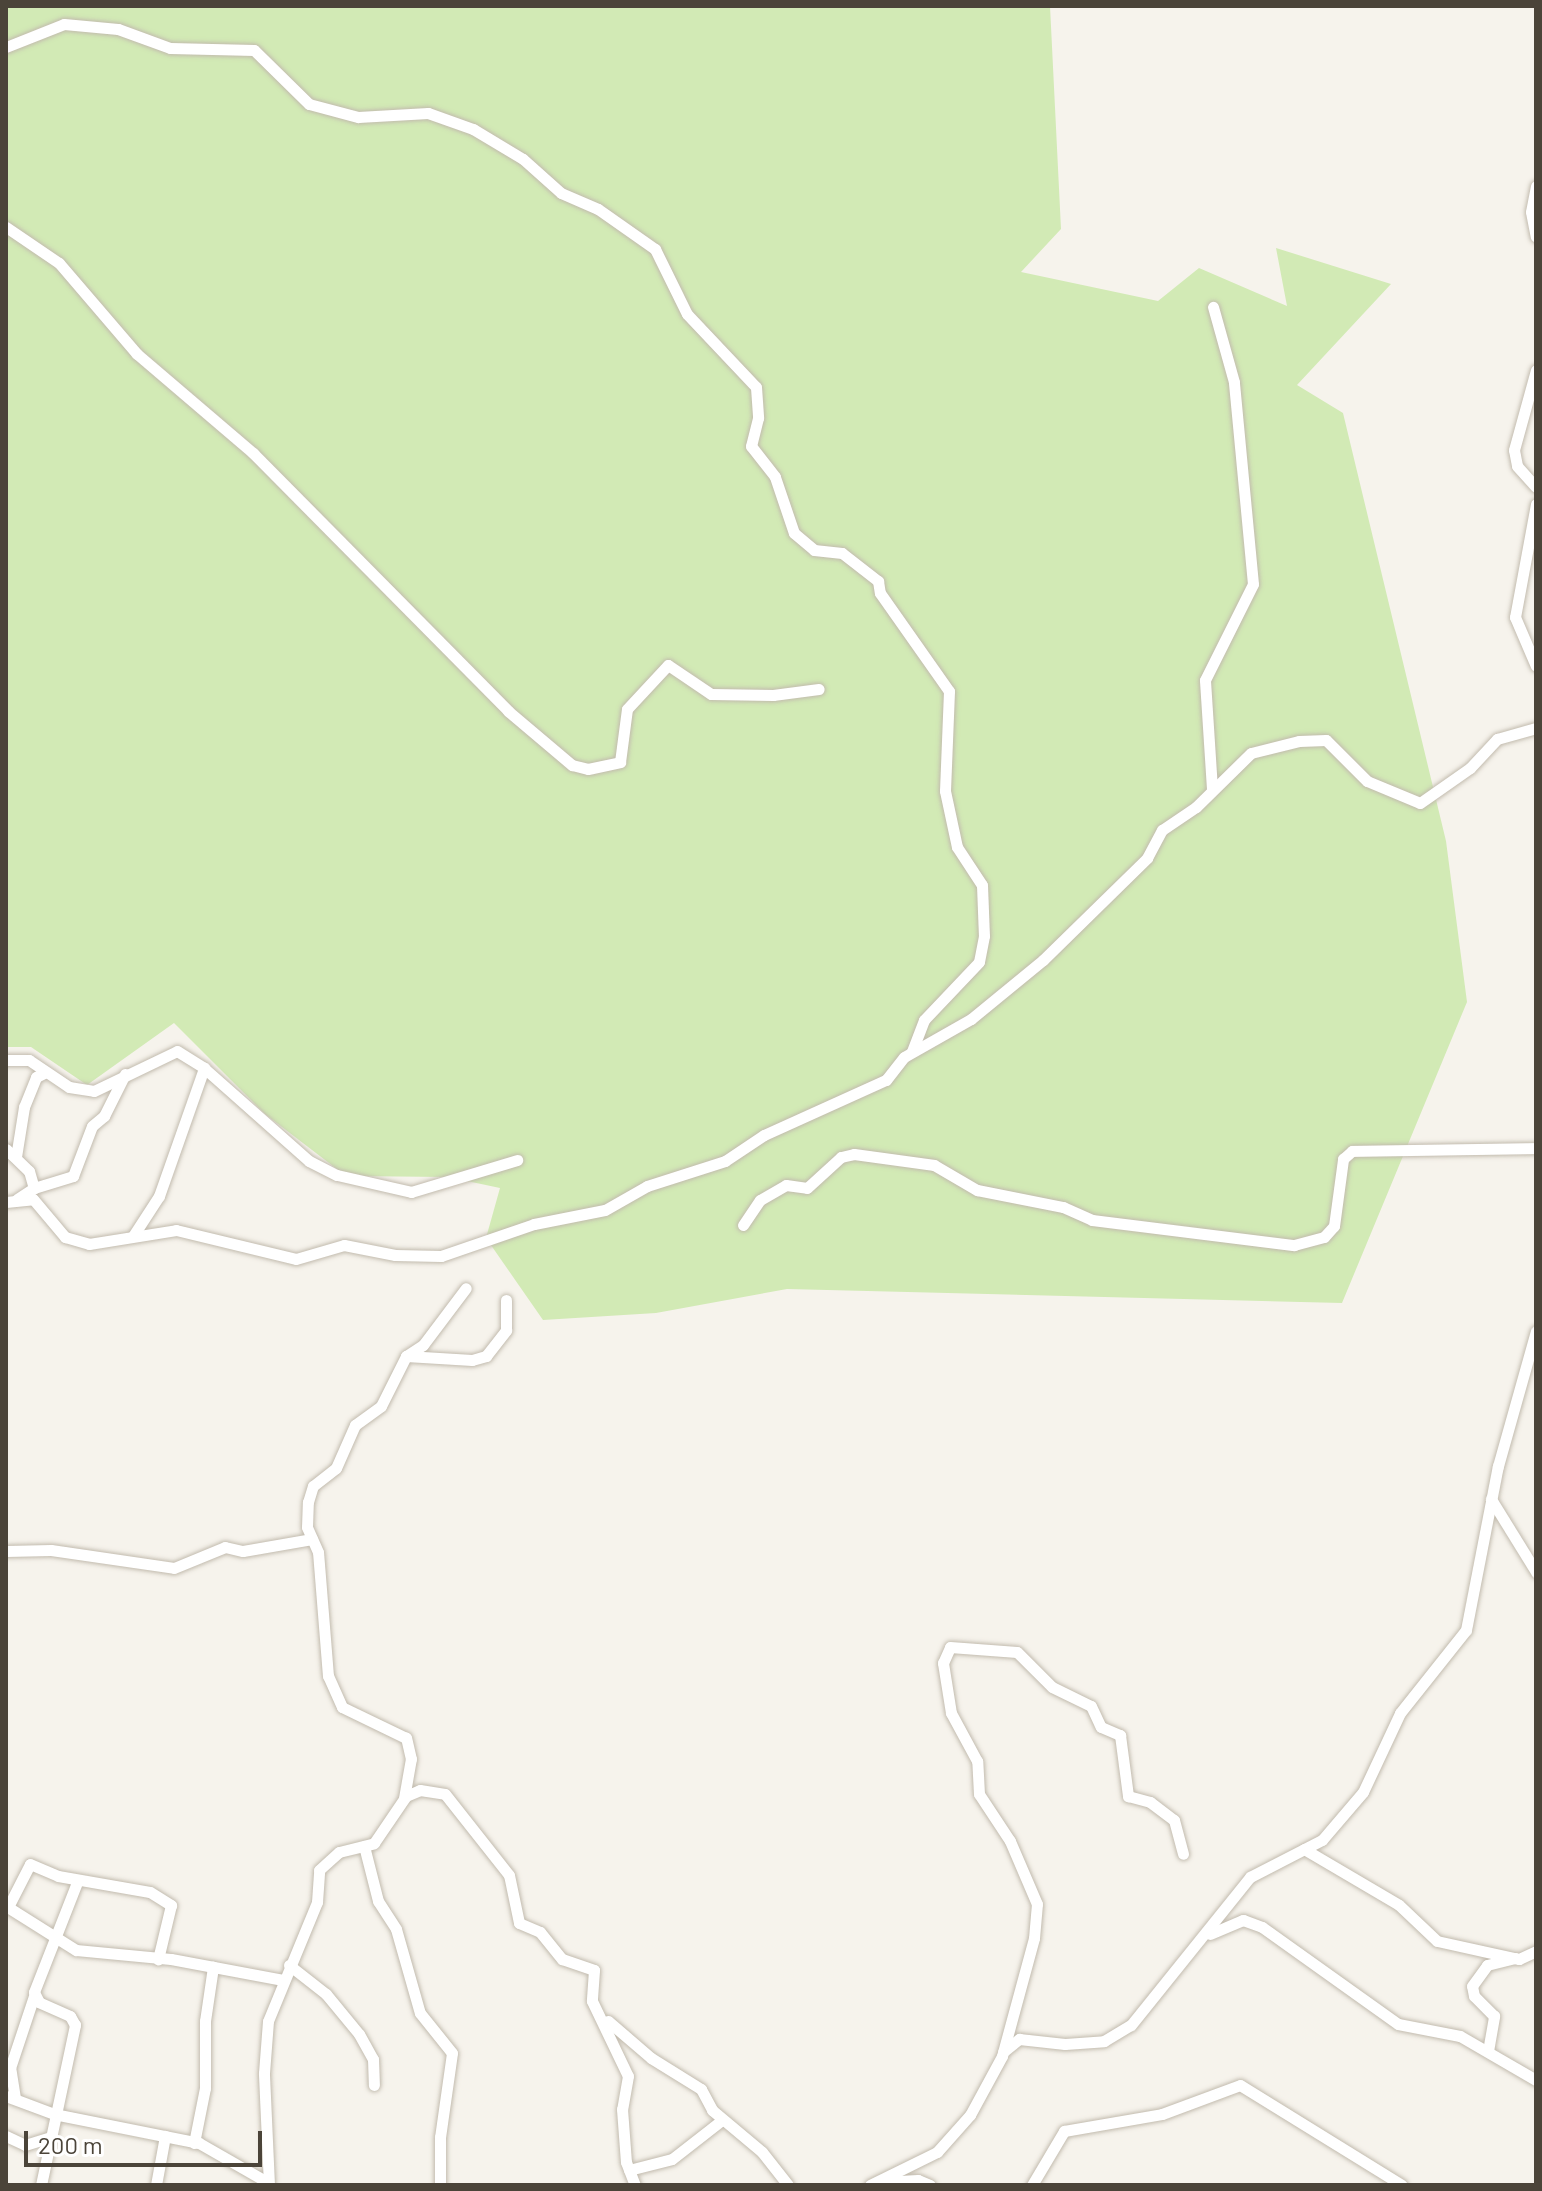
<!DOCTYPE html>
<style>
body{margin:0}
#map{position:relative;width:1542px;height:2191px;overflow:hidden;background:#f6f3ec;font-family:Barlow,sans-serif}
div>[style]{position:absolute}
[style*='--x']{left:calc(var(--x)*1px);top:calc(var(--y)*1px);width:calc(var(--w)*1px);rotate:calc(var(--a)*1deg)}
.green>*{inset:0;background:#d2eab5}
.roads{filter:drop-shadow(0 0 2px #c2bbae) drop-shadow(0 0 2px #c2bbae)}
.minor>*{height:11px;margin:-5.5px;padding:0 5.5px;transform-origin:5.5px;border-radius:5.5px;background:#fff}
span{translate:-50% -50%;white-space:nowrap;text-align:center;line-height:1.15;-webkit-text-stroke:6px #fff;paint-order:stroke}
.frame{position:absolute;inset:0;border:8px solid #4b4439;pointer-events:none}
.scale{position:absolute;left:24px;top:2131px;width:238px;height:36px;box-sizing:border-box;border:4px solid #4b4439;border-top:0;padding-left:10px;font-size:24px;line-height:28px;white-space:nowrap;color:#4b4439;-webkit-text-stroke:6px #fff;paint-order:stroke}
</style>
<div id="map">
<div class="green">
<div style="clip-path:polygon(6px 6px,1050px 6px,1061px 229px,1021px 272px,1158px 301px,1199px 268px,1287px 306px,1276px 248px,1391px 284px,1297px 385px,1343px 413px,1446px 841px,1467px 1002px,1342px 1303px,787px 1289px,656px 1313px,543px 1320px,486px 1238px,500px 1188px,448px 1177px,346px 1176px,265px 1114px,174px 1023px,87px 1085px,31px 1047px,6px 1047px)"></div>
</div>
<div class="roads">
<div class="minor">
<div style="--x:6;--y:47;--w:62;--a:-21.6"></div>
<div style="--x:64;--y:24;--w:54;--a:5.3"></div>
<div style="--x:118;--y:29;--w:55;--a:20.1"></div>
<div style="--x:170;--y:48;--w:84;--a:1.4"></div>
<div style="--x:254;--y:50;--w:77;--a:44.5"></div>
<div style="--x:309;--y:104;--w:51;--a:14.9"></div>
<div style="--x:358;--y:117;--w:70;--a:-3.3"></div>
<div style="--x:428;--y:113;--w:48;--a:19.6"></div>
<div style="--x:473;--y:129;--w:58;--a:31"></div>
<div style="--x:523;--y:159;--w:51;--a:41.8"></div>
<div style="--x:561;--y:193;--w:40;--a:23.4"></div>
<div style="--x:598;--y:209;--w:70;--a:35.1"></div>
<div style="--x:655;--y:249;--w:72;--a:63.8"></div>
<div style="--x:687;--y:314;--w:100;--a:46.6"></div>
<div style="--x:756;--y:387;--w:31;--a:86"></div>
<div style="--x:758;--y:418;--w:29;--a:104"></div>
<div style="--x:751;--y:446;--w:39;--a:52"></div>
<div style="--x:775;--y:477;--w:59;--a:71.3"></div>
<div style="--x:794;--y:533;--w:26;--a:40"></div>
<div style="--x:814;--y:550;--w:28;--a:6"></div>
<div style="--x:842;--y:553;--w:46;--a:37.9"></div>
<div style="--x:878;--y:581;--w:12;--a:81"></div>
<div style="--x:880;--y:593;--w:120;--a:54.9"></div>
<div style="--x:949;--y:691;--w:100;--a:92.3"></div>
<div style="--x:945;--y:791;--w:57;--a:77.9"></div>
<div style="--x:957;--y:847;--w:45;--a:56.7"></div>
<div style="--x:982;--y:885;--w:51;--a:87.8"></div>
<div style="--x:984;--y:936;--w:26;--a:101"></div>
<div style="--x:979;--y:962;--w:80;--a:133.5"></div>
<div style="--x:924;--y:1020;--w:34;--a:111"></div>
<div style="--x:1536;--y:186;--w:26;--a:101"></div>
<div style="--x:1531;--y:212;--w:25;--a:79"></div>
<div style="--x:6;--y:227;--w:64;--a:34.2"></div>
<div style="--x:59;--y:263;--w:120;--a:49.4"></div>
<div style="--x:137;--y:354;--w:153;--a:40.5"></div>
<div style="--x:253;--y:453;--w:363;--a:45.3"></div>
<div style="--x:508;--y:711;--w:84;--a:40.2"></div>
<div style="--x:572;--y:765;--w:16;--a:14"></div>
<div style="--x:588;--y:769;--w:33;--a:-12"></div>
<div style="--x:620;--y:762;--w:53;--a:-82.5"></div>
<div style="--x:627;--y:709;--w:60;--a:-47"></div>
<div style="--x:668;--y:665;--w:52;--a:34"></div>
<div style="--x:711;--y:694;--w:62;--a:0.9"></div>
<div style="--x:773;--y:695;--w:46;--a:-7.4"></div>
<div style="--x:1536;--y:370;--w:83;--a:105.4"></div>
<div style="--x:1514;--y:450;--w:16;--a:79"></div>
<div style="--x:1517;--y:466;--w:28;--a:48"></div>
<div style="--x:1536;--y:504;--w:115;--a:100.5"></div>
<div style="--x:1515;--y:617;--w:53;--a:66.8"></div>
<div style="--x:1212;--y:789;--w:109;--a:-93.7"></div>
<div style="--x:1205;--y:680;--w:107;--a:-63.4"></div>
<div style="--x:1253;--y:584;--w:203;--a:-95.4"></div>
<div style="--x:1234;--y:382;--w:78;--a:-105.6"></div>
<div style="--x:6;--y:1060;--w:23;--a:0"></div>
<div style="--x:29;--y:1060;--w:48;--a:34"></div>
<div style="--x:69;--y:1087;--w:25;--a:9"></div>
<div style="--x:94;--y:1091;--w:92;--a:-25.7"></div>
<div style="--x:177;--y:1051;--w:32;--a:32"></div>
<div style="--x:204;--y:1068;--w:140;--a:41.5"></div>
<div style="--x:309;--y:1161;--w:31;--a:27"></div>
<div style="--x:337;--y:1175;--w:76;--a:12.9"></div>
<div style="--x:411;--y:1192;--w:111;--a:-16.8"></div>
<div style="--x:6;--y:1149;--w:32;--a:44"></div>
<div style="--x:29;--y:1171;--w:18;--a:74"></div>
<div style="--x:16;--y:1157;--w:51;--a:-80.9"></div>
<div style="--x:24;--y:1107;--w:32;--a:-68"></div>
<div style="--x:36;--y:1077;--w:11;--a:-27"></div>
<div style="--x:17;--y:1199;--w:20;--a:-33"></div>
<div style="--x:34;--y:1188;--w:41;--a:-17.1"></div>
<div style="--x:73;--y:1176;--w:53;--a:-69.2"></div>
<div style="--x:92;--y:1126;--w:16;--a:-40"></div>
<div style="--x:104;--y:1116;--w:47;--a:-63.4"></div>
<div style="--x:6;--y:1202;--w:27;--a:-6"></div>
<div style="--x:33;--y:1199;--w:50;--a:49.9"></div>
<div style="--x:65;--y:1237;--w:25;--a:16"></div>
<div style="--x:89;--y:1244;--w:88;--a:-9.1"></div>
<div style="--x:176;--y:1230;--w:123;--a:13.6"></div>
<div style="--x:296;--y:1259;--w:50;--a:-16.3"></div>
<div style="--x:344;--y:1245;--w:52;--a:11.1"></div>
<div style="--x:395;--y:1255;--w:46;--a:1.2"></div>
<div style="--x:441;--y:1256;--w:98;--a:-19"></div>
<div style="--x:534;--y:1224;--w:72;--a:-11.2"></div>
<div style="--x:605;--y:1210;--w:48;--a:-29.7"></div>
<div style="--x:647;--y:1186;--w:82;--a:-17.8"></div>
<div style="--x:725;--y:1161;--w:47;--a:-33.7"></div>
<div style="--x:764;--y:1135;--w:134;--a:-24.3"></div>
<div style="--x:886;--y:1080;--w:29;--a:-52"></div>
<div style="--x:904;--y:1057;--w:77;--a:-29.6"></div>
<div style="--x:971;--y:1019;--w:93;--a:-39.3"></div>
<div style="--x:1043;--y:960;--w:146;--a:-44.4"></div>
<div style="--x:1147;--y:858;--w:32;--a:-62"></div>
<div style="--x:1162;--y:830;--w:41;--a:-34.1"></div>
<div style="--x:1196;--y:807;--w:77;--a:-44.5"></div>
<div style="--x:1251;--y:753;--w:49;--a:-14"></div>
<div style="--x:1299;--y:741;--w:27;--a:-2"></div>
<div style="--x:1326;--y:740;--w:58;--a:45"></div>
<div style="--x:1367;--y:781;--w:57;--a:22.5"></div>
<div style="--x:1420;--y:803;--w:61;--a:-35"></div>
<div style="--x:1470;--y:768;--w:40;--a:-47"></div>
<div style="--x:1497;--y:739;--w:41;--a:-15.8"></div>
<div style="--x:743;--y:1225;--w:30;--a:-56"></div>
<div style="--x:760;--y:1200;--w:30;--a:-30"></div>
<div style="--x:786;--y:1185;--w:21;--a:8"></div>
<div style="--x:807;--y:1188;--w:46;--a:-42.4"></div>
<div style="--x:841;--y:1157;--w:13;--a:-13"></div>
<div style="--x:854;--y:1154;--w:81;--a:7.8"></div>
<div style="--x:934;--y:1165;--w:50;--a:30.2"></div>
<div style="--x:977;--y:1190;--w:88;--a:11.2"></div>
<div style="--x:1063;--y:1207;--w:32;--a:24"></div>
<div style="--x:1092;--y:1220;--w:204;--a:7.1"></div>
<div style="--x:1294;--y:1245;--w:31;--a:-15"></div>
<div style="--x:1324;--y:1237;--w:15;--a:-48"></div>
<div style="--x:1334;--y:1226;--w:68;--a:-82.3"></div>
<div style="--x:1343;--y:1159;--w:12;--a:-42"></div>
<div style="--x:1352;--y:1151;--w:184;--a:-0.9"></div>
<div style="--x:133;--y:1236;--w:48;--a:-57"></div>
<div style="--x:159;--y:1196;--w:136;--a:-70.6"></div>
<div style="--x:406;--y:1356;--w:66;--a:3.5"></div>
<div style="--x:472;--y:1360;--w:15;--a:-16"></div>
<div style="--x:486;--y:1356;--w:33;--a:-52"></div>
<div style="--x:506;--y:1330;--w:30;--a:-90"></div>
<div style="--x:1491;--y:1499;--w:86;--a:58.3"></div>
<div style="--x:6;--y:1551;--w:45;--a:-1.3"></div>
<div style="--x:51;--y:1550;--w:124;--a:8.3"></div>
<div style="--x:174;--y:1568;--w:55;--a:-22.4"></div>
<div style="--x:225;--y:1547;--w:18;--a:13"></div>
<div style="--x:243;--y:1551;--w:70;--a:-9.9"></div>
<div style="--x:404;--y:1798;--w:40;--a:-80"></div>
<div style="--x:411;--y:1759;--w:22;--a:-103"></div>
<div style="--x:406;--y:1738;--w:71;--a:-154.2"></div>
<div style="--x:342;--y:1707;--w:34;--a:-114"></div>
<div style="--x:328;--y:1676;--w:124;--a:-94.6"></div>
<div style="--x:318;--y:1552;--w:27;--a:-114"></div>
<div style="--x:307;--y:1527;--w:25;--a:-88"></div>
<div style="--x:308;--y:1502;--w:17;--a:-73"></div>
<div style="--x:313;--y:1486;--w:29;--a:-38"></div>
<div style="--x:336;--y:1468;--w:47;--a:-66.2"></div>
<div style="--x:355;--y:1425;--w:32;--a:-36"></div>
<div style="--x:381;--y:1406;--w:56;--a:-63.4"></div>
<div style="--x:406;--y:1356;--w:20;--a:-33"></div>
<div style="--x:423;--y:1345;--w:71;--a:-53"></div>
<div style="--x:364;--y:1846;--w:57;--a:75.7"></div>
<div style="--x:378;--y:1901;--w:33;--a:57"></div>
<div style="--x:396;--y:1929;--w:87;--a:74.1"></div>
<div style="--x:420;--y:2013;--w:51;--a:51.3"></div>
<div style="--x:452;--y:2053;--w:85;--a:98.1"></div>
<div style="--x:440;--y:2137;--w:48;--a:90"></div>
<div style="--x:1304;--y:1849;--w:110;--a:30.5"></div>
<div style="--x:1399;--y:1905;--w:52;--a:43.5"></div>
<div style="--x:1437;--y:1941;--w:84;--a:12.4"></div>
<div style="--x:1519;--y:1959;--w:19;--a:-25"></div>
<div style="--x:6;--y:1906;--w:83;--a:32.2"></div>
<div style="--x:76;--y:1950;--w:95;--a:5.4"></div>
<div style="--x:171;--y:1959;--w:114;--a:10.6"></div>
<div style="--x:8;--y:1907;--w:48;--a:-62.9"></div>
<div style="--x:30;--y:1864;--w:30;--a:23"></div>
<div style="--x:58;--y:1876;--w:93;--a:9.9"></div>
<div style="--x:150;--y:1892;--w:25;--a:32"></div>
<div style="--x:171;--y:1905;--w:56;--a:103.5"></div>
<div style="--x:1210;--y:1934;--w:36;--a:-23"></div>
<div style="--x:1243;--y:1920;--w:20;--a:20"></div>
<div style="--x:1262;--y:1927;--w:167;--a:35.5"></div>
<div style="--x:1398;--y:2024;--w:63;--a:11"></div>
<div style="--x:1460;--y:2036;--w:88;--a:30.1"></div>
<div style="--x:289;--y:1965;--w:47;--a:38.1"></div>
<div style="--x:326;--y:1994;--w:52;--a:50.5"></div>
<div style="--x:359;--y:2034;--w:29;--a:61"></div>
<div style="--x:373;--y:2059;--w:26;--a:88"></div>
<div style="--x:608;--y:2021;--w:57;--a:40.7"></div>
<div style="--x:651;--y:2058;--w:59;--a:31.8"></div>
<div style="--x:701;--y:2089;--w:24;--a:62"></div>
<div style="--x:712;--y:2110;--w:65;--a:40"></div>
<div style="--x:762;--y:2152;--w:42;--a:51.8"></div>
<div style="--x:1488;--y:2051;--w:36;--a:-80"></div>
<div style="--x:1494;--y:2016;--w:28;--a:-135"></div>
<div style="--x:1474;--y:1996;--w:10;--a:-101"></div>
<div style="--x:1472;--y:1986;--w:26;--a:-54"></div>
<div style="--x:1487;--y:1965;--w:29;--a:-14"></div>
<div style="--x:1003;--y:2052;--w:21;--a:-39"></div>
<div style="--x:1019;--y:2039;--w:46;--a:6.2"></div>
<div style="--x:1065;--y:2044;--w:39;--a:-4"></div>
<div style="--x:1104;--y:2041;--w:31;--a:-31"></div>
<div style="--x:1131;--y:2025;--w:190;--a:-51.2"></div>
<div style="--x:1250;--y:1877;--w:81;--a:-27.2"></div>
<div style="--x:1322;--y:1840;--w:63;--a:-49.5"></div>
<div style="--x:1363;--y:1792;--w:87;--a:-64.9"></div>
<div style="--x:1400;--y:1713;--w:106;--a:-51.5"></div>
<div style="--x:1466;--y:1630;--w:167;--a:-79"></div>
<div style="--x:1498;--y:1466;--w:140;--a:-74.3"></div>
<div style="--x:6;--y:2096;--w:51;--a:20.6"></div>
<div style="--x:54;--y:2114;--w:148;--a:11.3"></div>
<div style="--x:199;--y:2143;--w:78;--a:29.8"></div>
<div style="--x:15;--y:2098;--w:30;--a:-99"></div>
<div style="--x:10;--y:2068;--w:76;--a:-71.6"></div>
<div style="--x:6;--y:2136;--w:21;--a:25"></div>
<div style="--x:25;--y:2145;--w:27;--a:-17"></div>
<div style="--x:194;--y:2143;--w:56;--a:-78.7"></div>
<div style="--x:205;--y:2088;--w:67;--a:-90"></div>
<div style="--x:205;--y:2021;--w:55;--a:-81.6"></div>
<div style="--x:629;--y:2170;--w:44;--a:-14.3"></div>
<div style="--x:672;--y:2159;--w:63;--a:-38"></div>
<div style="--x:880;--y:2182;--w:38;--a:-3"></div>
<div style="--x:918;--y:2180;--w:13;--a:23"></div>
<div style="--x:41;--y:2185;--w:164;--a:-78"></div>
<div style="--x:75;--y:2025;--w:10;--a:-119"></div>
<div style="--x:70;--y:2016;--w:34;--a:-156"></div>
<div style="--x:39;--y:2002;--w:11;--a:-117"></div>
<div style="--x:34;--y:1992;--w:120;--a:-68.6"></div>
<div style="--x:156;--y:2185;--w:50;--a:-79.6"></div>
<div style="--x:269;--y:2185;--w:112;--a:-92.6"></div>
<div style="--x:264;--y:2073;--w:52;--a:-85.6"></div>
<div style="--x:268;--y:2021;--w:129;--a:-67.6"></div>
<div style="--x:317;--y:1902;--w:32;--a:-86"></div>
<div style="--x:319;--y:1870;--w:27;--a:-42"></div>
<div style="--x:339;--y:1852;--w:36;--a:-14"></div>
<div style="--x:374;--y:1843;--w:57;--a:-55.8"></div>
<div style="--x:406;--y:1796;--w:15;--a:-23"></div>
<div style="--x:420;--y:1790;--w:25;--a:9"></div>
<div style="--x:445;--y:1794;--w:103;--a:51.7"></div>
<div style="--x:509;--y:1875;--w:49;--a:78.2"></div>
<div style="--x:519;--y:1923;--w:23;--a:23"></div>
<div style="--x:540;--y:1932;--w:35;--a:51"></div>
<div style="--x:562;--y:1959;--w:34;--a:19"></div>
<div style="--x:594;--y:1970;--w:31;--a:94"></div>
<div style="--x:592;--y:2001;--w:83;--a:64.4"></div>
<div style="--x:628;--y:2076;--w:34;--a:100"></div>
<div style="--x:622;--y:2109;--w:53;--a:85.7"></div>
<div style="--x:626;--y:2162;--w:25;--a:69"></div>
<div style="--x:870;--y:2185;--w:75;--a:-26.2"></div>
<div style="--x:937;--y:2152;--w:50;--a:-48.3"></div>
<div style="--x:970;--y:2115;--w:67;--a:-61.5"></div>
<div style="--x:1002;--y:2056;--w:122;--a:-74.8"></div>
<div style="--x:1034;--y:1938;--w:34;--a:-85"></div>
<div style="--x:1037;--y:1904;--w:69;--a:-113.2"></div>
<div style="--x:1010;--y:1841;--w:56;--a:-123.4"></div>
<div style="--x:979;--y:1794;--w:33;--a:-93"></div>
<div style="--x:977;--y:1761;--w:55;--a:-118.4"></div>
<div style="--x:951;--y:1713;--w:51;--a:-99.1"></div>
<div style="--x:943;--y:1663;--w:17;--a:-66"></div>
<div style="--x:950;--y:1647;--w:67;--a:4.3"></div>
<div style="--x:1017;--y:1652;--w:49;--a:45"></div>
<div style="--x:1052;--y:1687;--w:43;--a:26"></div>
<div style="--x:1091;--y:1706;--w:23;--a:65"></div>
<div style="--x:1101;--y:1727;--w:21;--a:23"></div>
<div style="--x:1120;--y:1735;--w:62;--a:82.5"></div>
<div style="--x:1128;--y:1796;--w:23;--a:15"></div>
<div style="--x:1150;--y:1802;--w:30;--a:37"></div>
<div style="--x:1174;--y:1820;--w:35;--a:75"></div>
<div style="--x:1032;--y:2185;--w:63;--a:-59.3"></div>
<div style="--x:1064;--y:2131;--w:99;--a:-9.8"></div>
<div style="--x:1162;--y:2114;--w:83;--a:-20.4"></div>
<div style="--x:1240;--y:2085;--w:190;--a:31.7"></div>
</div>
</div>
<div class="frame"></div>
<div class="scale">200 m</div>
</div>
